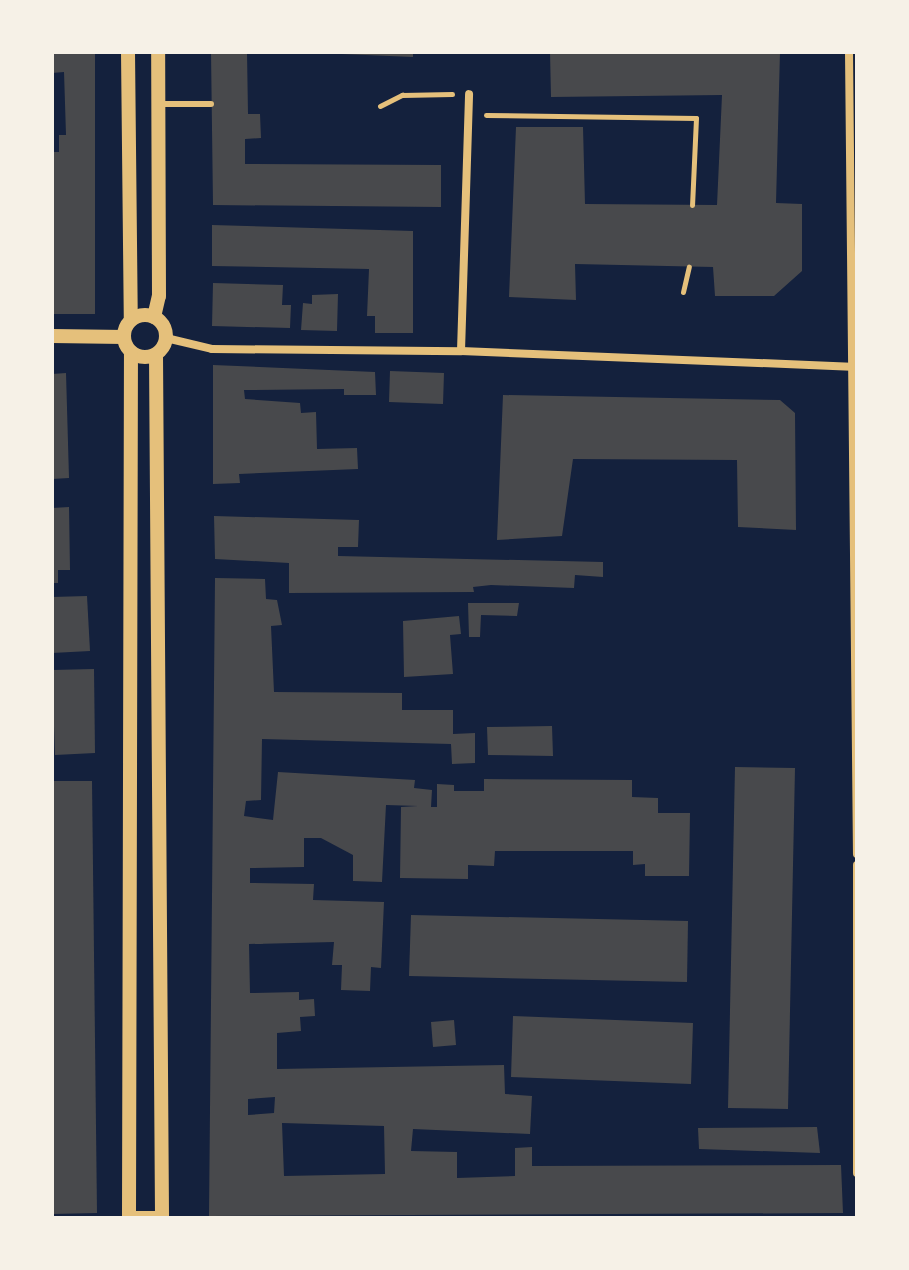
<!DOCTYPE html>
<style>
body{margin:0}
#map{position:relative;width:909px;height:1270px;overflow:hidden;background:#14213d;font-family:"Noto Sans",sans-serif}
div>[style]{position:absolute}
[style*='--x']{left:calc(var(--x)*1px);top:calc(var(--y)*1px);width:calc(var(--w)*1px);rotate:calc(var(--a)*1deg)}
.building>*{inset:0;background:#48494c}
.path>*{height:5px;margin:-2.5px;padding:0 2.5px;transform-origin:2.5px;border-radius:2.5px;background:#e5c07b}
.service>*{height:6px;margin:-3px;padding:0 3px;transform-origin:3px;border-radius:3px;background:#e5c07b}
.minor>*{height:8px;margin:-4px;padding:0 4px;transform-origin:4px;border-radius:4px;background:#e5c07b}
.tertiary>*{height:14px;margin:-7px;padding:0 7px;transform-origin:7px;border-radius:7px;background:#e5c07b}
.tertiary>.ring{margin:-7px;padding:0;box-sizing:content-box;background:none;border:14px solid #e5c07b;border-radius:50%}
span{translate:-50% -50%;white-space:nowrap;text-align:center;line-height:1.15;-webkit-text-stroke:7px #f6f1e7;paint-order:stroke}
.frame{position:absolute;inset:0;border:54px solid #f6f1e7;pointer-events:none}
</style>
<div id="map">
<div class="building">
<div style="clip-path:polygon(52px 52px,95px 52px,95px 314px,52px 314px,52px 152px,59px 152px,59px 135px,66px 135px,64px 72px,52px 73px)"></div>
<div style="clip-path:polygon(211px 52px,247px 52px,248px 114px,260px 114px,261px 138px,245px 139px,245px 164px,441px 165px,441px 207px,213px 205px)"></div>
<div style="clip-path:polygon(294px 52px,413px 52px,413px 57px)"></div>
<div style="clip-path:polygon(550px 52px,780px 52px,776px 203px,802px 204px,802px 271px,774px 296px,715px 296px,713px 267px,575px 264px,576px 300px,509px 297px,516px 127px,583px 127px,585px 204px,717px 205px,722px 95px,551px 97px)"></div>
<div style="clip-path:polygon(212px 225px,413px 231px,413px 333px,375px 333px,375px 316px,367px 316px,369px 269px,212px 266px)"></div>
<div style="clip-path:polygon(213px 283px,283px 285px,282px 305px,291px 305px,290px 328px,212px 326px)"></div>
<div style="clip-path:polygon(338px 294px,337px 331px,301px 330px,303px 303px,312px 304px,312px 295px)"></div>
<div style="clip-path:polygon(213px 365px,375px 372px,376px 395px,344px 395px,344px 389px,244px 390px,245px 399px,300px 403px,301px 413px,316px 412px,317px 449px,357px 448px,358px 469px,239px 474px,240px 483px,213px 484px)"></div>
<div style="clip-path:polygon(390px 371px,444px 373px,443px 404px,389px 402px)"></div>
<div style="clip-path:polygon(66px 373px,69px 478px,52px 479px,52px 374px)"></div>
<div style="clip-path:polygon(503px 395px,780px 400px,795px 413px,796px 530px,738px 527px,737px 460px,573px 459px,562px 536px,497px 540px)"></div>
<div style="clip-path:polygon(69px 507px,70px 570px,58px 570px,58px 583px,52px 583px,52px 508px)"></div>
<div style="clip-path:polygon(214px 516px,359px 520px,358px 547px,338px 547px,338px 556px,603px 562px,603px 577px,575px 575px,574px 588px,491px 585px,473px 587px,474px 592px,289px 593px,289px 563px,215px 559px)"></div>
<div style="clip-path:polygon(evenodd,215px 578px,265px 579px,266px 599px,277px 600px,282px 625px,271px 626px,274px 692px,402px 693px,402px 710px,453px 710px,453px 734px,475px 733px,475px 763px,452px 764px,451px 744px,262px 739px,261px 800px,246px 801px,244px 816px,273px 820px,278px 772px,415px 780px,414px 788px,432px 790px,431px 807px,437px 807px,437px 784px,454px 785px,454px 791px,484px 791px,484px 779px,632px 780px,632px 797px,658px 798px,658px 813px,690px 813px,689px 876px,645px 876px,645px 864px,633px 865px,633px 851px,495px 851px,494px 866px,468px 865px,468px 879px,400px 878px,401px 807px,418px 806px,386px 805px,382px 882px,353px 881px,353px 855px,321px 838px,304px 838px,304px 867px,250px 868px,250px 883px,314px 884px,313px 900px,384px 902px,381px 968px,371px 967px,370px 991px,341px 990px,342px 965px,332px 965px,334px 942px,249px 944px,250px 993px,299px 992px,299px 1000px,314px 999px,315px 1016px,300px 1017px,301px 1031px,277px 1033px,277px 1069px,504px 1065px,505px 1094px,532px 1096px,530px 1134px,413px 1129px,411px 1151px,457px 1152px,457px 1178px,515px 1176px,515px 1148px,532px 1147px,532px 1166px,841px 1165px,843px 1213px,209px 1216px,215px 578px,275px 1097px,274px 1113px,248px 1115px,248px 1099px,275px 1097px,215px 578px,282px 1123px,384px 1126px,385px 1174px,284px 1176px,282px 1123px)"></div>
<div style="clip-path:polygon(87px 596px,90px 651px,52px 653px,52px 597px)"></div>
<div style="clip-path:polygon(468px 603px,519px 603px,517px 616px,481px 615px,480px 637px,469px 637px)"></div>
<div style="clip-path:polygon(459px 616px,461px 634px,450px 635px,453px 674px,404px 677px,403px 621px)"></div>
<div style="clip-path:polygon(94px 669px,95px 753px,55px 755px,52px 670px)"></div>
<div style="clip-path:polygon(552px 726px,553px 756px,488px 755px,487px 727px)"></div>
<div style="clip-path:polygon(735px 767px,795px 768px,788px 1109px,728px 1108px)"></div>
<div style="clip-path:polygon(52px 781px,92px 781px,97px 1213px,52px 1214px)"></div>
<div style="clip-path:polygon(411px 915px,688px 921px,687px 982px,409px 976px)"></div>
<div style="clip-path:polygon(513px 1016px,693px 1023px,691px 1084px,511px 1077px)"></div>
<div style="clip-path:polygon(454px 1020px,456px 1045px,433px 1047px,431px 1022px)"></div>
<div style="clip-path:polygon(817px 1127px,820px 1153px,699px 1149px,698px 1128px)"></div>
</div>
<div class="path">
<div style="--x:380;--y:106;--w:25;--a:-27"></div>
<div style="--x:402;--y:95;--w:50;--a:-1.1"></div>
<div style="--x:486;--y:115;--w:210;--a:0.8"></div>
<div style="--x:696;--y:118;--w:87;--a:92.6"></div>
<div style="--x:683;--y:292;--w:26;--a:-77"></div>
</div>
<div class="service">
<div style="--x:161;--y:104;--w:50;--a:0"></div>
</div>
<div class="minor">
<div style="--x:849;--y:52;--w:802;--a:89.43"></div>
<div style="--x:166;--y:338;--w:47;--a:13.4"></div>
<div style="--x:212;--y:349;--w:249;--a:0.5"></div>
<div style="--x:461;--y:351;--w:390;--a:2.3"></div>
<div style="--x:461;--y:351;--w:257;--a:-88.2"></div>
<div style="--x:857;--y:865;--w:308;--a:90"></div>
</div>
<div class="tertiary">
<div style="--x:128;--y:52;--w:268;--a:89.4"></div>
<div class="ring" style="left:124px;top:315px;width:28px;height:28px"></div>
<div style="--x:154;--y:317;--w:22;--a:-77"></div>
<div style="--x:159;--y:296;--w:244;--a:-90.2"></div>
<div style="--x:52;--y:336;--w:72;--a:0.8"></div>
<div style="--x:156;--y:355;--w:863;--a:89.6"></div>
<div style="--x:129;--y:1218;--w:866;--a:-89.87"></div>
<div style="--x:135;--y:1218;--w:23;--a:0"></div>
</div>
<div class="frame"></div>
</div>
